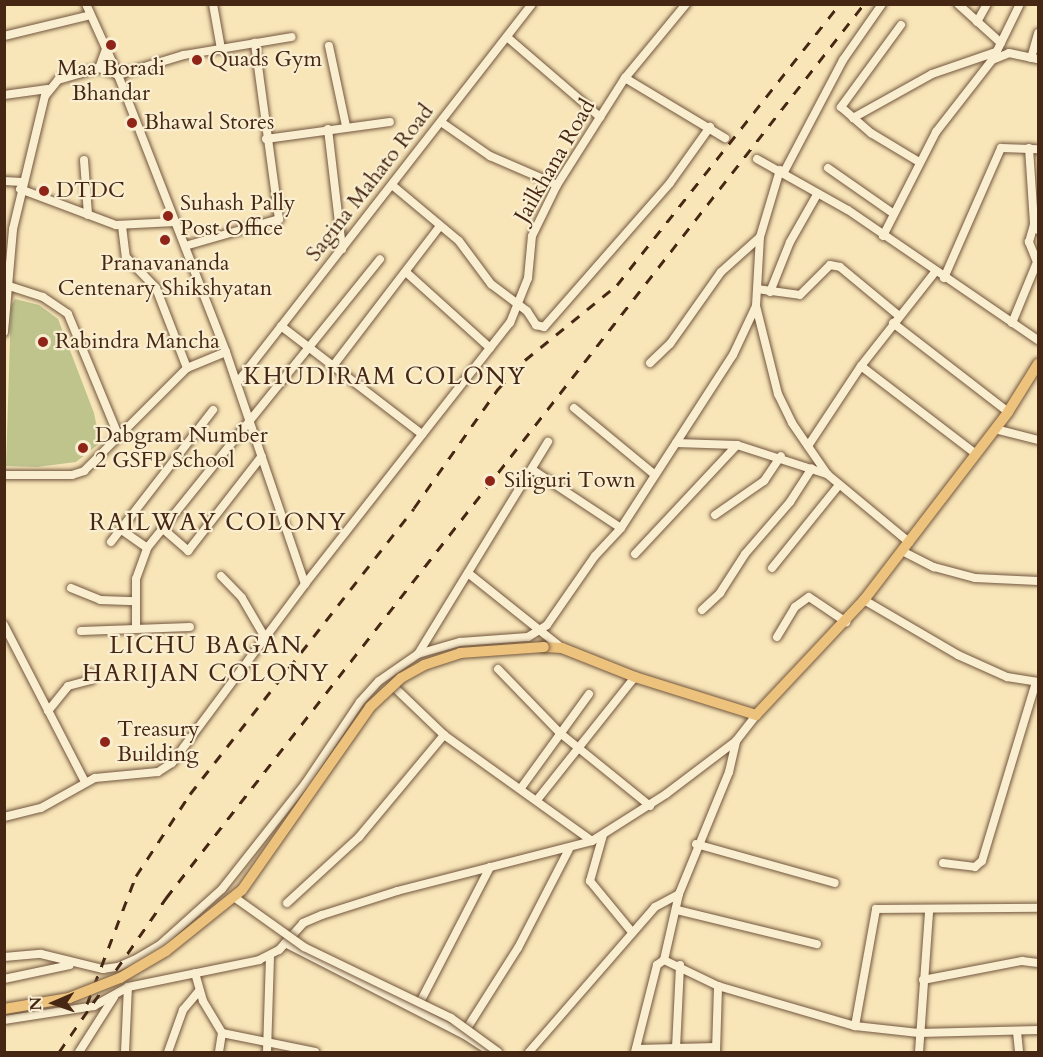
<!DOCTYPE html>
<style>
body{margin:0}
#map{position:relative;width:1043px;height:1057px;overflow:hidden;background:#f8e5b8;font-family:Cardo,serif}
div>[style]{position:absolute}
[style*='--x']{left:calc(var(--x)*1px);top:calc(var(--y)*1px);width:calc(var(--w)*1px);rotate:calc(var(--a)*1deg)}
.green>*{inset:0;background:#bfc48d}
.roads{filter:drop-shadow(0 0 2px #72563d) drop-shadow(0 0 2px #72563d)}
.minor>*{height:8px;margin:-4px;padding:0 4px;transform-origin:4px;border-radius:4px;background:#faeed1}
.major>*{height:10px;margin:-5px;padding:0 5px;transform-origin:5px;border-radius:5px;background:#ecc27c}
.rail>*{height:3px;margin-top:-1.5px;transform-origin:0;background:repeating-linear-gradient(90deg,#462714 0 10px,transparent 0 20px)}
.bridges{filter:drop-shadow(0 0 2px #72563d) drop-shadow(0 0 2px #72563d)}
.minor-bridge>*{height:8px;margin:-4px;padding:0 4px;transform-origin:4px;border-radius:4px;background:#faeed1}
.major-bridge>*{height:10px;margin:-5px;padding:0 5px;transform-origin:5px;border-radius:5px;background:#ecc27c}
.dots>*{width:16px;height:16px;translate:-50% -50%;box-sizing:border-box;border:3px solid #faeed1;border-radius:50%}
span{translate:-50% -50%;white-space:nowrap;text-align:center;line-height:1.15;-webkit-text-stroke:4.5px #faeed1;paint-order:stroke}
.poi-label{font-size:22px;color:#462714}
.left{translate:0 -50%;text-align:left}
.street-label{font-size:22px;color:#462714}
.neighbourhood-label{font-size:24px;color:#462714;letter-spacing:1.5px}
.frame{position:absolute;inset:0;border:6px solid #462714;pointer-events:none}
.north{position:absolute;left:24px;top:973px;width:60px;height:60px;-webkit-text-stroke:4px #faeed1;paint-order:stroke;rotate:268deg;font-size:16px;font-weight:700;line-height:24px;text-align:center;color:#462714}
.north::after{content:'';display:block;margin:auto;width:21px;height:27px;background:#462714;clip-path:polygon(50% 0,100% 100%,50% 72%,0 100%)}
</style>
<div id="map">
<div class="green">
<div style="clip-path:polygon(15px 299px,39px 305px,58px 319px,94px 413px,100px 443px,76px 462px,37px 467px,6px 466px,11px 306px)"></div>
</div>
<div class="roads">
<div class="minor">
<div style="--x:86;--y:4;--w:78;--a:65.7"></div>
<div style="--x:118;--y:75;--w:297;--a:68.7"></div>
<div style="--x:226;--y:352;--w:245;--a:71.2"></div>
<div style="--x:213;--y:4;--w:46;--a:79.9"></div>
<div style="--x:958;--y:4;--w:58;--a:42.2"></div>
<div style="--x:977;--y:22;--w:21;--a:-61"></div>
<div style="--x:901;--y:25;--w:102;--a:126.2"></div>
<div style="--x:841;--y:107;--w:40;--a:41"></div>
<div style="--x:871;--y:133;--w:56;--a:31.1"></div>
<div style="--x:4;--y:36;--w:89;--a:-13.6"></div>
<div style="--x:507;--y:37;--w:123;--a:40.7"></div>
<div style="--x:329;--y:46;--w:82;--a:78"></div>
<div style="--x:106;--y:49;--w:20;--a:110"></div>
<div style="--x:99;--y:68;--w:20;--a:20"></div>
<div style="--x:118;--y:75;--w:69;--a:-16.9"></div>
<div style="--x:184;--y:55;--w:109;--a:-9.5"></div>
<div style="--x:995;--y:55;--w:57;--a:-63.9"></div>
<div style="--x:1031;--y:58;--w:26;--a:-74"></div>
<div style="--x:625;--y:78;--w:117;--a:31"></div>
<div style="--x:4;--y:95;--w:44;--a:-7.8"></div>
<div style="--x:853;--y:118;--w:90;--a:-29.1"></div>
<div style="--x:932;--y:74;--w:68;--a:-19"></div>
<div style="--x:441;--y:122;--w:60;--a:34.8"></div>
<div style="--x:490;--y:156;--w:73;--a:23.4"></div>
<div style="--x:328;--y:129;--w:121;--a:83.3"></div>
<div style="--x:266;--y:139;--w:125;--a:-7.8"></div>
<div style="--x:1029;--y:148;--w:76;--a:86.2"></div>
<div style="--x:1034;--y:224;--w:7;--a:56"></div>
<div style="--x:757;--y:159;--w:104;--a:29.3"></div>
<div style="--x:848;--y:210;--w:230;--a:34.4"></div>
<div style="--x:84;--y:160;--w:55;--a:85.8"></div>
<div style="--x:828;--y:168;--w:80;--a:34.9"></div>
<div style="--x:784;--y:172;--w:127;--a:-62.2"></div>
<div style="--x:843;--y:60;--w:68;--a:-55.1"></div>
<div style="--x:4;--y:181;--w:18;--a:3"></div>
<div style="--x:392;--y:185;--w:87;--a:39.9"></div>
<div style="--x:459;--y:241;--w:54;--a:53.3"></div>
<div style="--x:491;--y:284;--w:45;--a:36.9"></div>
<div style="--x:527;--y:311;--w:17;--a:57"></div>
<div style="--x:536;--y:325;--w:8;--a:14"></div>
<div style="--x:544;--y:327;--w:191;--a:-48.8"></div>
<div style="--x:670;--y:183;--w:69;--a:-54.5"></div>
<div style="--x:20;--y:189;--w:103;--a:20.6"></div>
<div style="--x:116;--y:225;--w:59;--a:-2.9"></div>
<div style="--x:122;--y:226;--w:31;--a:83"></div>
<div style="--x:126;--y:257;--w:43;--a:45.9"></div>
<div style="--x:156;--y:288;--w:86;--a:68.8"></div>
<div style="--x:883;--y:236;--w:117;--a:-63"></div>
<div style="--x:936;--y:132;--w:91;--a:-52.1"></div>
<div style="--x:992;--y:60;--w:18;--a:-22"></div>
<div style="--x:1009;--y:53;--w:30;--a:12"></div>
<div style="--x:185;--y:246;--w:98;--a:-16"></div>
<div style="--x:279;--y:219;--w:178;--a:-97.8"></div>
<div style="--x:407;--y:273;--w:112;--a:42.1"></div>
<div style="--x:944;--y:278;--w:142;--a:-66.3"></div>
<div style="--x:1001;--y:148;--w:37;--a:2"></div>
<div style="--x:6;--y:285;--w:39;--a:18"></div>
<div style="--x:43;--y:297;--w:30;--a:34"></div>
<div style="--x:68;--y:314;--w:133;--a:67.5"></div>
<div style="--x:757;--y:289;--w:43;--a:7.9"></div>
<div style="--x:800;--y:295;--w:42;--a:-45"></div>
<div style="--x:830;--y:265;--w:10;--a:11"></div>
<div style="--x:840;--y:267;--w:75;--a:39.6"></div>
<div style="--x:770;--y:292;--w:54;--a:-68.2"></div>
<div style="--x:790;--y:242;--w:56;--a:-60.3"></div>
<div style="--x:756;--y:306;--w:91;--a:76"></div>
<div style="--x:778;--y:394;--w:32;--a:64"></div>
<div style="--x:792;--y:423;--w:62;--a:55.5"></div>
<div style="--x:893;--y:323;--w:145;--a:37.7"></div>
<div style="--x:1012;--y:323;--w:66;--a:-67.7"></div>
<div style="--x:1037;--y:262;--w:22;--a:-112"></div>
<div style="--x:1029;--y:242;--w:19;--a:-74"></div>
<div style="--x:281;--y:326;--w:178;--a:37.5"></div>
<div style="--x:4;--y:332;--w:103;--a:-85"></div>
<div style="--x:13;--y:229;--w:137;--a:-76.5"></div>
<div style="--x:45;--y:96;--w:21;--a:-51"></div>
<div style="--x:58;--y:80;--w:43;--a:-16.3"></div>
<div style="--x:650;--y:363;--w:28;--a:-44"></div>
<div style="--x:670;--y:344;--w:88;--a:-54.7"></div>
<div style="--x:721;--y:272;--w:52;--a:-41.9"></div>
<div style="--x:333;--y:366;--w:176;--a:-52.6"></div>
<div style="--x:861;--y:366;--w:145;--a:37.4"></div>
<div style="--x:237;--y:383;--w:480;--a:-52.1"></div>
<div style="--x:574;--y:408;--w:105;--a:39.6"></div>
<div style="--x:995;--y:429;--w:44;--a:14.3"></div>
<div style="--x:676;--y:443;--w:61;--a:1.9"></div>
<div style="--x:737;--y:445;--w:95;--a:17.9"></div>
<div style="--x:827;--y:474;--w:107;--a:39.7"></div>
<div style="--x:808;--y:446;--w:96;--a:-56.5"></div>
<div style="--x:861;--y:366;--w:120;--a:-51.8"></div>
<div style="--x:533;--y:470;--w:105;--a:33.4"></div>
<div style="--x:4;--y:475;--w:68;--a:0"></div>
<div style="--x:72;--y:475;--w:13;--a:-18"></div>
<div style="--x:84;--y:471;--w:146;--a:-45"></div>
<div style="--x:187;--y:368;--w:42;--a:-22.3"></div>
<div style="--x:715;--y:515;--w:60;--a:-34.8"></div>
<div style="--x:764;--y:481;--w:30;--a:-56"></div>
<div style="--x:162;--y:528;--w:35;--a:41"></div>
<div style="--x:188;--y:551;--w:120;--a:-52.1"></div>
<div style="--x:123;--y:531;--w:29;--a:35"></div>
<div style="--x:111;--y:542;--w:167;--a:-52.3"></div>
<div style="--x:902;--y:551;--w:36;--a:27"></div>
<div style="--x:934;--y:567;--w:42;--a:15"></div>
<div style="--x:975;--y:578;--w:63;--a:2.7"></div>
<div style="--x:635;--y:554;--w:149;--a:-46.9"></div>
<div style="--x:772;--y:568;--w:107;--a:-51.1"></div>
<div style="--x:468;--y:573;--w:120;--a:38.6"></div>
<div style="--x:221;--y:576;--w:30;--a:46"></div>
<div style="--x:242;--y:598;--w:48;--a:59.7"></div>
<div style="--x:71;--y:588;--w:31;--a:22"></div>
<div style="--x:100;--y:600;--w:36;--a:2"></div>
<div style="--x:864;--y:600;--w:109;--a:30.3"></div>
<div style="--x:958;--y:655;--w:54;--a:24.2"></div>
<div style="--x:1007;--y:677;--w:31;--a:9"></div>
<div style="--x:702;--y:610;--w:25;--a:-43"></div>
<div style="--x:720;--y:593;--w:46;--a:-57.3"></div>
<div style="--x:745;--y:554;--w:69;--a:-49.1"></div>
<div style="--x:790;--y:502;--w:40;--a:-57.1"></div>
<div style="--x:4;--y:625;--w:177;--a:62.7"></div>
<div style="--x:136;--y:628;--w:49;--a:-90"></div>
<div style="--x:136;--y:579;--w:33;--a:-70"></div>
<div style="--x:147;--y:548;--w:371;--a:-51.1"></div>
<div style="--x:81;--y:631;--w:109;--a:-2.1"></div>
<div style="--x:777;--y:637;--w:35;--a:-59"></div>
<div style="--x:795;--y:607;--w:17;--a:-36"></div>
<div style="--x:809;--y:597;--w:45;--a:34"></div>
<div style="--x:418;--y:654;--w:249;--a:-58.5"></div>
<div style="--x:498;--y:669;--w:89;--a:45.9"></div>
<div style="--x:560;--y:733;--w:116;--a:39"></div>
<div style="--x:394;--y:687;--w:69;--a:43.8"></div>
<div style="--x:444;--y:735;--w:182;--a:35.6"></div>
<div style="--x:48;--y:711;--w:32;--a:-51"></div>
<div style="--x:68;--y:686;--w:24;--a:-15"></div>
<div style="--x:91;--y:680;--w:7;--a:-98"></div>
<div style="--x:521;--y:788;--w:116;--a:-54.1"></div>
<div style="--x:537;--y:800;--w:157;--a:-51.5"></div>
<div style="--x:4;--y:817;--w:38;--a:-14"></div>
<div style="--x:41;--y:808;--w:62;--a:-29.1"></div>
<div style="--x:95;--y:778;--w:63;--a:-5.4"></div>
<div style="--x:158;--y:772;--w:17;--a:-33"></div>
<div style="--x:172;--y:763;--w:223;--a:-53.4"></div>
<div style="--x:305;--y:584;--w:332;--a:-51.9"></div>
<div style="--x:510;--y:323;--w:48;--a:-68.2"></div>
<div style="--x:528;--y:278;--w:42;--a:-84.6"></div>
<div style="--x:532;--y:236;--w:57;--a:-63.9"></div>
<div style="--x:557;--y:185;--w:127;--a:-57.6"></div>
<div style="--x:625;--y:78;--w:96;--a:-50.5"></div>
<div style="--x:603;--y:835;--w:48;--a:105.8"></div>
<div style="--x:590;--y:881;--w:66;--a:50.5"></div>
<div style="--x:696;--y:844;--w:144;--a:15.7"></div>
<div style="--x:943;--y:863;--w:32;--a:7"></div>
<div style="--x:975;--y:867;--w:9;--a:-41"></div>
<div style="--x:982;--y:861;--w:187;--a:-73.2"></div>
<div style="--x:287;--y:903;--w:98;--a:-42.5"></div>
<div style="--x:359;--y:837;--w:133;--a:-50.2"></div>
<div style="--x:677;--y:910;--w:144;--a:13.7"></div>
<div style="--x:285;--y:943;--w:200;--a:27.1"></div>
<div style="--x:463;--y:1034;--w:33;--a:33"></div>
<div style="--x:4;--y:957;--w:37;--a:-5"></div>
<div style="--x:41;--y:954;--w:64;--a:13.6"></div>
<div style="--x:103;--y:969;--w:15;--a:-8"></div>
<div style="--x:118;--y:967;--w:22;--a:-24"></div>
<div style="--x:138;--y:958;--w:27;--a:-31"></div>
<div style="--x:161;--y:944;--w:82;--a:-42"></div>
<div style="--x:222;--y:889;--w:134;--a:-51.7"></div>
<div style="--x:305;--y:784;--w:99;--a:-56.1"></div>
<div style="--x:360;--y:702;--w:28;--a:-48"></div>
<div style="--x:379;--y:681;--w:47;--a:-34.7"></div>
<div style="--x:418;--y:654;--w:44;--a:-15.9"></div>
<div style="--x:460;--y:642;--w:68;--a:-4.2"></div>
<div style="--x:528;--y:637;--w:22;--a:-32"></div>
<div style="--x:547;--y:625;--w:84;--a:-55.2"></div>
<div style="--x:595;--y:556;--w:38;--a:-47"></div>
<div style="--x:621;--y:528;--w:206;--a:-57.1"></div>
<div style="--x:733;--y:355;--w:54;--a:-64.9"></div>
<div style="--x:756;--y:306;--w:69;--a:-86.7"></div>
<div style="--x:760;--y:237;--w:70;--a:-73.4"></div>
<div style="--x:664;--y:960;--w:68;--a:-77.2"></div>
<div style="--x:679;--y:894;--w:132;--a:-67.7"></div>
<div style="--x:729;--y:772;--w:32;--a:-77"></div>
<div style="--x:195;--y:973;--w:29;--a:74"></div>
<div style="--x:203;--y:1001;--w:37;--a:59"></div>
<div style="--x:222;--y:1033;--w:95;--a:11.5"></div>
<div style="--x:4;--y:979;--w:67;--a:-12"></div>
<div style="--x:923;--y:980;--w:101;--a:-10.9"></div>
<div style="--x:1022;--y:961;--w:16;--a:7"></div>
<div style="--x:417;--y:1008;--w:159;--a:-62.6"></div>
<div style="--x:4;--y:1020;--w:91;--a:-8.8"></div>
<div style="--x:94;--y:1006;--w:39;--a:-29"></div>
<div style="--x:128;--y:987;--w:134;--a:-11.6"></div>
<div style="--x:259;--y:960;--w:22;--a:-27"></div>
<div style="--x:279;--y:950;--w:36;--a:-48"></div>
<div style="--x:303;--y:923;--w:21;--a:-23"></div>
<div style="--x:322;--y:915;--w:79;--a:-17.7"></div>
<div style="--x:397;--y:891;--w:201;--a:-14.4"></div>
<div style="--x:592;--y:841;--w:88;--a:-32.4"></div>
<div style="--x:666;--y:794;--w:88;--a:-37.1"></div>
<div style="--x:736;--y:741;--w:33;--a:-52"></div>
<div style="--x:855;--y:1026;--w:119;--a:-79.8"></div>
<div style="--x:876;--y:909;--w:162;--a:-0.4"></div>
<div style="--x:1017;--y:1032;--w:20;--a:84"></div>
<div style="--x:464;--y:1033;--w:101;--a:-57.6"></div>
<div style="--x:518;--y:948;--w:111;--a:-62.7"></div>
<div style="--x:676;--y:1048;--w:83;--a:-87.2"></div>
<div style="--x:636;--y:1049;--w:80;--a:-1.4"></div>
<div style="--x:716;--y:1051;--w:65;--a:-88.2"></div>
<div style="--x:79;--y:1052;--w:65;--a:-57.5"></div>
<div style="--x:125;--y:1052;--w:65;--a:-87.4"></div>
<div style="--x:168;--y:1052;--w:45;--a:-70.3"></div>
<div style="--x:183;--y:1010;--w:25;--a:-50"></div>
<div style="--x:219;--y:1052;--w:19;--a:-81"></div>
<div style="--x:267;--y:1052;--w:96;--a:-88.2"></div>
<div style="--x:529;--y:1052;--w:192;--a:-49"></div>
<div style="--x:655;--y:907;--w:27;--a:-28"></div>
<div style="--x:635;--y:1052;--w:90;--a:-75.8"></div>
<div style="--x:657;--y:965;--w:9;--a:-36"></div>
<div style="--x:664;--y:960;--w:60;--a:25.7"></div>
<div style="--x:718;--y:986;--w:143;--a:16.3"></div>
<div style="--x:855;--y:1026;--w:64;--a:6.2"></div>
<div style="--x:919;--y:1033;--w:119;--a:-1.4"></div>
<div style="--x:919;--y:1052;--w:141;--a:-85.9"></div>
</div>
<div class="major">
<div style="--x:544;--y:647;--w:18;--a:3"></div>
<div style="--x:562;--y:648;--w:79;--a:21.7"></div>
<div style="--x:635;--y:677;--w:127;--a:17.4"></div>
<div style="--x:756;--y:715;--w:158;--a:-46.8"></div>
<div style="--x:864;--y:600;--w:237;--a:-52.5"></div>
<div style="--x:1008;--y:412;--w:57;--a:-58"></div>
</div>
</div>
<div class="rail">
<div style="--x:87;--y:1004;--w:137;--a:-69.1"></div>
<div style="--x:136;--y:876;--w:98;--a:-56.6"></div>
<div style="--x:190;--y:794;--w:363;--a:-51.9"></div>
<div style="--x:414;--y:508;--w:146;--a:-54.8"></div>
<div style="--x:498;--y:389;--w:40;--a:-47"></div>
<div style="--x:525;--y:360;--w:119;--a:-39.2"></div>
<div style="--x:617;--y:285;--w:359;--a:-51.6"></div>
<div style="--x:59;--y:1052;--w:188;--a:-55.2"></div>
<div style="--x:166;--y:898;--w:1134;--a:-52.02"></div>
</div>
<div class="bridges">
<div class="minor-bridge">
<div style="--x:234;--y:897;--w:86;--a:35.5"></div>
<div style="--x:304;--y:947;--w:163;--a:25.8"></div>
<div style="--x:451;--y:1018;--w:58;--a:35.9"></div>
</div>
<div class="major-bridge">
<div style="--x:4;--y:1009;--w:66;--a:-9.6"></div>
<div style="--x:69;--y:998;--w:55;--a:-21.4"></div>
<div style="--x:120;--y:978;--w:53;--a:-30.4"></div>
<div style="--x:166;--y:951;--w:97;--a:-38.8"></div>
<div style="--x:242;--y:890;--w:223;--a:-55"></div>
<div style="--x:370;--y:707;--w:42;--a:-43.1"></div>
<div style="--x:401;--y:678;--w:26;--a:-29"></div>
<div style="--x:424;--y:665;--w:38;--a:-18"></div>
<div style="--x:460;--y:653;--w:84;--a:-4.1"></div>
</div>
</div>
<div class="dots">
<div style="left:111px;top:45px;background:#8f2418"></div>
<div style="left:197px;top:60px;background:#8f2418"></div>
<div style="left:132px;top:123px;background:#8f2418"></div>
<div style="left:44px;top:191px;background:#8f2418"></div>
<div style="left:168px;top:216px;background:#8f2418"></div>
<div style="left:165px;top:240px;background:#8f2418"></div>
<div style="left:43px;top:342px;background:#8f2418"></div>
<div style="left:83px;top:448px;background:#8f2418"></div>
<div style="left:490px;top:481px;background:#8f2418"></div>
<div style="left:105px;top:742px;background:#8f2418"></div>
</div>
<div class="poi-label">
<span class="left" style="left:209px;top:60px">Quads Gym</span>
<span style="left:111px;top:81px">Maa Boradi<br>Bhandar</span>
<span class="left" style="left:144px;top:123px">Bhawal Stores</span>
<span class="left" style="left:56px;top:191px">DTDC</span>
<span class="left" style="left:180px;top:216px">Suhash Pally<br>Post Office</span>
<span style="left:165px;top:276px">Pranavananda<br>Centenary Shikshyatan</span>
<span class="left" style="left:55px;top:342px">Rabindra Mancha</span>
<span class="left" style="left:95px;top:448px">Dabgram Number<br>2 GSFP School</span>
<span class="left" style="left:504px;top:481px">Siliguri Town</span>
<span class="left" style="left:117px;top:742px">Treasury<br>Building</span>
</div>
<div class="street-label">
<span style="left:555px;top:161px;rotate:-60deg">Jailkhana Road</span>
<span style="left:370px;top:183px;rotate:-52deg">Sagina Mahato Road</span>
</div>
<div class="neighbourhood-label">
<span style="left:385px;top:377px">KHUDIRAM COLONY</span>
<span style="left:218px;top:523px">RAILWAY COLONY</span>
<span style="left:206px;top:660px">LICHU BAGAN<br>HARIJAN COLONY</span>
</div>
<div class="frame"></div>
<div class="north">N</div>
</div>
